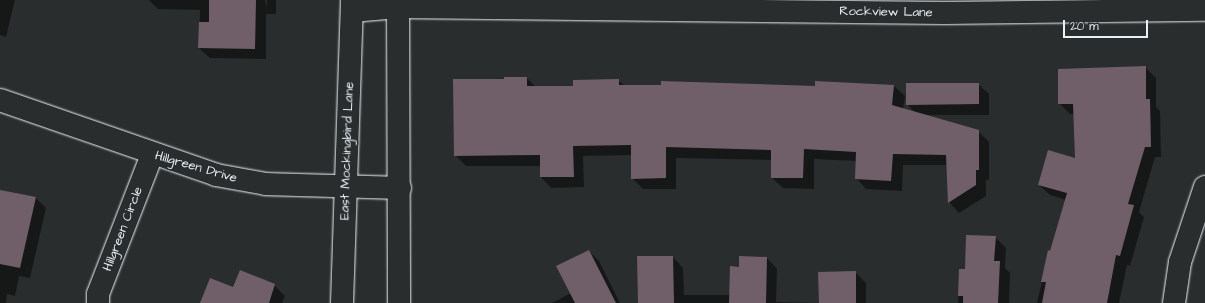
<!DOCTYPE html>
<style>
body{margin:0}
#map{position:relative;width:1205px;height:303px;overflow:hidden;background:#2a2d2e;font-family:"Architects Daughter",sans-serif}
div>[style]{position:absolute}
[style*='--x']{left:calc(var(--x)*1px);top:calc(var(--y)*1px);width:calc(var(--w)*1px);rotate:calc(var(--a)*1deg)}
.shadow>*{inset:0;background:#0007}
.building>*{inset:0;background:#705f68}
.roads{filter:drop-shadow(0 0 1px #e8f1f8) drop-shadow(0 0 1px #e8f1f8)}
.street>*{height:22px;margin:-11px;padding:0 11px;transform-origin:11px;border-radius:11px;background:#2a2d2e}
.secondary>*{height:22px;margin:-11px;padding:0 11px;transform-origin:11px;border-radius:11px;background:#2a2d2e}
span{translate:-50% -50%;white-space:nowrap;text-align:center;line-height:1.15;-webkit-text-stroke:3px #2a2d2e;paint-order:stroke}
.street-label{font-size:13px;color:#e8f1f8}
.scale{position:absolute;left:1063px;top:20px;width:85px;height:18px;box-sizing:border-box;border:2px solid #e8f1f8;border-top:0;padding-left:5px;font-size:12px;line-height:14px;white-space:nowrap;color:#e8f1f8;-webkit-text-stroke:3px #2a2d2e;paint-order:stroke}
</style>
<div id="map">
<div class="shadow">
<div style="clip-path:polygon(0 0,21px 0,15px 0,6px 37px,0 35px)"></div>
<div style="clip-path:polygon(149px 0,265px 0,267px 9px,267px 0,276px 0,276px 14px,266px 14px,266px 59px,210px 58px,199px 48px,200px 10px,158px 9px)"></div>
<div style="clip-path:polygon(1145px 67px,1156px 78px,1156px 107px,1160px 111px,1161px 157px,1155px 157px,1139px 212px,1144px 217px,1130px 266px,1127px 265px,1119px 303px,1037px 303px,1049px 251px,1051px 252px,1066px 200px,1050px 195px,1039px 185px,1076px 159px,1074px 114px,1070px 114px,1059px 103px)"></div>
<div style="clip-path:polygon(527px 78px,536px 87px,574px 87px,618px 80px,625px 86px,816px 87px,816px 82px,894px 86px,905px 96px,903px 109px,915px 113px,907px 104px,978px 84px,989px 94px,989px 115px,925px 115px,978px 131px,989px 142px,989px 180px,986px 180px,986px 196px,959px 213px,949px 202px,947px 165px,903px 165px,902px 191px,866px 189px,856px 178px,857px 161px,814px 159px,814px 189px,783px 188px,772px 178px,772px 160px,676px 158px,676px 189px,643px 189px,632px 178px,632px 155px,583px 156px,584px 187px,551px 188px,541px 177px,541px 166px,466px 166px,455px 155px,454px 80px)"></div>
<div style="clip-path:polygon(0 191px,36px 198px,46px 208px,30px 278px,19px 276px,15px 296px,7px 294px,6px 303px,0 303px)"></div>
<div style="clip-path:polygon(995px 237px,1006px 248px,1005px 268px,1010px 273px,1009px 303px,958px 303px,960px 270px,966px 270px)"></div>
<div style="clip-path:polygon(589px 251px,599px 261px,620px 303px,552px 303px,571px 293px)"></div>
<div style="clip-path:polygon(673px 257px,683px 268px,684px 295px,730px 295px,740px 268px,767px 258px,777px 269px,776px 302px,817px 303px,639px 303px)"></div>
<div style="clip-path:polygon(855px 272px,866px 283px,866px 303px,820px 303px)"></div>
<div style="clip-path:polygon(274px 285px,285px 296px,282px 303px,201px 303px,233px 289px)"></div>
</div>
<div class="building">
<div style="clip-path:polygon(209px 0,256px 0,255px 49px,198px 48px,199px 22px,209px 22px)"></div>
<div style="clip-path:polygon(1146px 66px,1146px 99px,1150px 99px,1151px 147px,1145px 147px,1128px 204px,1134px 205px,1120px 256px,1116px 255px,1107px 303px,1042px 303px,1046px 282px,1041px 282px,1048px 250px,1050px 251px,1067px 193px,1038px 185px,1048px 150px,1075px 158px,1073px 104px,1058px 104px,1058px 69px)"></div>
<div style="clip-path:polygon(504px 77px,527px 77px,527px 86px,573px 86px,573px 80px,619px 79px,619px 85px,661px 85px,661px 81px,815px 86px,815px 81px,894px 85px,892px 105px,979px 130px,979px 170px,976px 170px,976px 185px,948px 203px,946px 155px,893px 154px,891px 181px,855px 179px,856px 152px,804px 149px,803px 178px,771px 178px,771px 150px,666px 147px,666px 178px,631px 179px,631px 145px,573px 146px,574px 177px,540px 177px,540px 155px,454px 156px,453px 79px,504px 79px)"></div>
<div style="clip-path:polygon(906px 83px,979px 83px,979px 104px,906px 105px)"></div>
<div style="clip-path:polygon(0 190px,36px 197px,20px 268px,0 264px)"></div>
<div style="clip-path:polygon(966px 235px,996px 236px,994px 261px,1000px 261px,998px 303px,963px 303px,963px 296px,958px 296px,959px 269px,965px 269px)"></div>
<div style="clip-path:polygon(589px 250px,616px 303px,575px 303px,556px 266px)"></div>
<div style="clip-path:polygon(637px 256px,673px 256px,674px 303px,638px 303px)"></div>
<div style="clip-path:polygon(739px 256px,767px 257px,766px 303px,729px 303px,730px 266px,739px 267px)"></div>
<div style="clip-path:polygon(240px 270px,275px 284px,269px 303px,200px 303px,210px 278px,233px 287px)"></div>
<div style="clip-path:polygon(856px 271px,856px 303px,819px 303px,818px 272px)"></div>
</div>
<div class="roads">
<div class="street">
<div style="--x:352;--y:11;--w:46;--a:-5"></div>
<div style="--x:398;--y:7;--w:547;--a:0.63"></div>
<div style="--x:945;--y:13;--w:260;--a:-0.7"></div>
<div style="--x:0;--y:100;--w:229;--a:19.1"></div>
<div style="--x:216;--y:175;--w:51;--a:10.2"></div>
<div style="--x:266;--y:184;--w:134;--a:1.7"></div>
<div style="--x:98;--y:303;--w:9;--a:-90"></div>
<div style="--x:98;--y:294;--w:149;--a:-68.8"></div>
<div style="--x:1174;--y:303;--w:41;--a:-81.7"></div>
<div style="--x:1180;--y:262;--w:79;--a:-71.6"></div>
</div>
<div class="secondary">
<div style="--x:398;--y:0;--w:303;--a:89.8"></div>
<div style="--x:342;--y:303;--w:303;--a:-88.1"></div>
</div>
</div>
<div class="street-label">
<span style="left:886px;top:12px;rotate:1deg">Rockview Lane</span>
<span style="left:347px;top:151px;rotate:-88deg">East Mockingbird Lane</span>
<span style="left:196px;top:167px;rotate:16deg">Hillgreen Drive</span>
<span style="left:123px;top:229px;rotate:-69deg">Hillgreen Circle</span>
</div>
<div class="scale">20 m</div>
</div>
